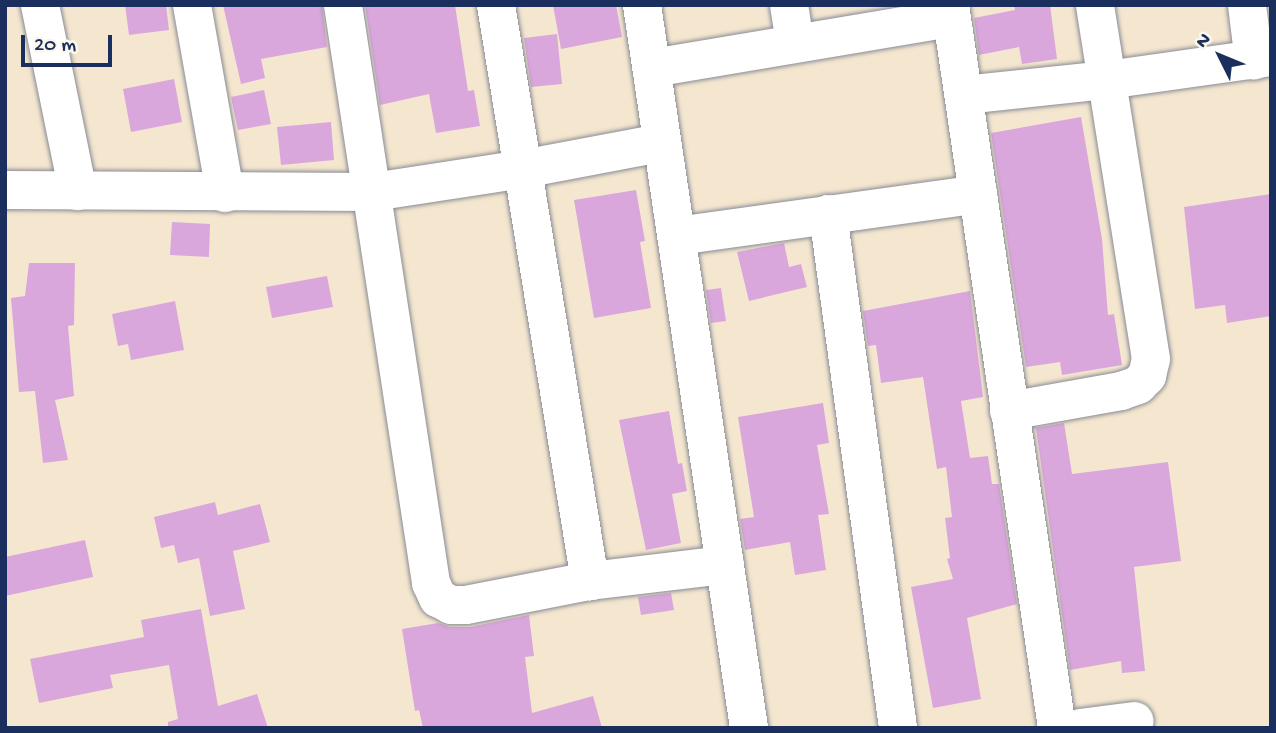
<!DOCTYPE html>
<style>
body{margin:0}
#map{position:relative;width:1276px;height:733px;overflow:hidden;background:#f5e7cf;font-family:"Gochi Hand",sans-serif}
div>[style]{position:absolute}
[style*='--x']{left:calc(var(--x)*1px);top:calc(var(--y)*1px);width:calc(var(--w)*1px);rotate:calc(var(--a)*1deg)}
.building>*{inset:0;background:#daa7dd}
.roads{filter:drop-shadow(0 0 2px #888b96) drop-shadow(0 0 2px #888b96)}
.minor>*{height:38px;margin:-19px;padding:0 19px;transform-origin:19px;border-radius:19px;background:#fff}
span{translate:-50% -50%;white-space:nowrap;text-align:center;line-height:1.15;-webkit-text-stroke:6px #fbf7ec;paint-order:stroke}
.frame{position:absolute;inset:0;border:7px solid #1b2f5e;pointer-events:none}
.north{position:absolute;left:1185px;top:21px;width:70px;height:70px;-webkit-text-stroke:5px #fbf7ec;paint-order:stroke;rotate:313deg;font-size:19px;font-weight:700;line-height:28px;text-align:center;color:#1b2f5e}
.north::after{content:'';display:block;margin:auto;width:24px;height:32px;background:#1b2f5e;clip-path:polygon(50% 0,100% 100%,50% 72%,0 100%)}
.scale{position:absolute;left:21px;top:35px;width:91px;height:32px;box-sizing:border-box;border:4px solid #1b2f5e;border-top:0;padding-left:9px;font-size:21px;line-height:24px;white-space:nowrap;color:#1b2f5e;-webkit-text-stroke:5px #fbf7ec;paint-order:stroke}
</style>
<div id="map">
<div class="building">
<div style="clip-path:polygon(125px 5px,166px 5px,169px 30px,129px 35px)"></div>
<div style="clip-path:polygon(223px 5px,322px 5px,327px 47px,261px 59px,265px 78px,241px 84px)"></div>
<div style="clip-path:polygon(365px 5px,455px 5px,468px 91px,474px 90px,480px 126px,436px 133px,429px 94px,380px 105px)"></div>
<div style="clip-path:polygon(553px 5px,616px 5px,622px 37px,561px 49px)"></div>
<div style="clip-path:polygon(1014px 5px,1050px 5px,1057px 59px,1022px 64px,1019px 47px,979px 55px,974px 18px,1015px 10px)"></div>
<div style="clip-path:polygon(557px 34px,562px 84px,531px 87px,524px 38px)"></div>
<div style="clip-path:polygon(174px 79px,182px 122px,131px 132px,123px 89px)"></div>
<div style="clip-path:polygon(264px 90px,271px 124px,238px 130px,231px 97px)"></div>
<div style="clip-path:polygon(1081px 117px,1102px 239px,1108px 315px,1114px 314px,1122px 365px,1062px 375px,1060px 362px,1026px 367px,991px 133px)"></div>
<div style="clip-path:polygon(331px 122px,334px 160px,281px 165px,277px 127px)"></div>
<div style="clip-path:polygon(636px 190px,645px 241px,640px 242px,651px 308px,594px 318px,574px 200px)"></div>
<div style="clip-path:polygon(1271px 194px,1271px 316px,1227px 323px,1225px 305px,1195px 309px,1184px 207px)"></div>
<div style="clip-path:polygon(172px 222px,210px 224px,209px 257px,170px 255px)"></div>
<div style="clip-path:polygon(784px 243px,789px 267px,801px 264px,807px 287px,749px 301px,737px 252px)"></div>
<div style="clip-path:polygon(29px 263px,75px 263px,74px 325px,68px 326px,74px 396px,55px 400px,68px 460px,43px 463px,35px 391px,19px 392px,11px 298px,25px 296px)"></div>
<div style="clip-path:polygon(327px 276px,333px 307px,272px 318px,266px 287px)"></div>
<div style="clip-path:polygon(721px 288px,726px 321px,711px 323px,706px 290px)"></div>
<div style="clip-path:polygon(970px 291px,983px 397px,961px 401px,970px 458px,988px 456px,992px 484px,999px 484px,1017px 604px,967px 618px,981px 699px,933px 708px,911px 587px,953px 579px,947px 559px,950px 558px,945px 518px,952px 517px,946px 467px,937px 469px,923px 377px,881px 383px,876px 345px,868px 346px,863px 311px)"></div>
<div style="clip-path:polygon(175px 301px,184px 350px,131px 360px,128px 344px,118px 346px,112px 314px)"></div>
<div style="clip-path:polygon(823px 403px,829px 443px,817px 445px,829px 514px,818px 515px,826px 570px,795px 575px,790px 542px,745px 550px,740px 519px,754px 517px,738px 417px)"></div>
<div style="clip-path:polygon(669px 411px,678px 464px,682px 463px,687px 491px,672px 494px,681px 543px,646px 550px,619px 420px)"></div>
<div style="clip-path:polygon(1064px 423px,1072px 474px,1168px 462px,1181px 561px,1134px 567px,1145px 671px,1122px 673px,1121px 661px,1070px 670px,1036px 428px)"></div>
<div style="clip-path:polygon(215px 502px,218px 515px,260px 504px,270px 542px,233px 551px,245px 609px,210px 616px,199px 558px,178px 563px,174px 545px,161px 548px,154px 517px)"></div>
<div style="clip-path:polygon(85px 540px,93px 577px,5px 596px,5px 557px)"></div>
<div style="clip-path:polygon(671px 593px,674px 610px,641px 615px,638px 597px)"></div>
<div style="clip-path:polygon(201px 609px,218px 706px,257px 694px,268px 728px,168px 728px,168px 722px,178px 719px,169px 665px,110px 675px,113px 688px,39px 703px,30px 659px,144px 637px,141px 620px)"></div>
<div style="clip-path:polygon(529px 615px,534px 656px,525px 657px,532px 713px,593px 696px,602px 728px,423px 728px,419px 710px,415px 711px,402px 629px,438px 623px,450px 627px,470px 627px)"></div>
</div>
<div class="roads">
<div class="minor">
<div style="--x:40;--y:5;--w:190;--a:78.5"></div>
<div style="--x:192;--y:5;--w:191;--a:80"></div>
<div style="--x:343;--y:5;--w:585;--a:81.34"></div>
<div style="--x:431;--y:583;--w:17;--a:65"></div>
<div style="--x:438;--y:598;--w:15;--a:28"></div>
<div style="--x:451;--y:605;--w:15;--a:0"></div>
<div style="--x:466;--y:605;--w:126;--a:-11"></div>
<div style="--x:590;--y:581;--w:136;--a:-6.8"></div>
<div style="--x:496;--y:5;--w:584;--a:80.73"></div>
<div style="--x:642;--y:5;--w:731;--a:81.58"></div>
<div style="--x:789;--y:5;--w:38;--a:81"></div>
<div style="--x:950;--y:5;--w:731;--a:81.58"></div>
<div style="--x:1247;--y:5;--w:56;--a:82.9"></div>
<div style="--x:652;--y:68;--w:303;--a:-9.5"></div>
<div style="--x:964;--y:95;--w:144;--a:-6"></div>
<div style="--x:1107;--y:80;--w:166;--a:-8"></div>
<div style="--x:5;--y:190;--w:368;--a:0.3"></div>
<div style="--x:373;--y:192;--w:152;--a:-8.7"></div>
<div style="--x:523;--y:169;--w:139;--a:-10.7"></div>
<div style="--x:828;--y:214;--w:519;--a:82.24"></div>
<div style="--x:677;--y:236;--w:304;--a:-7.9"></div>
<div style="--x:1009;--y:411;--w:114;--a:-10.1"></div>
<div style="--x:1121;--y:391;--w:18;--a:-19"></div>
<div style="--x:1138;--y:385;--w:13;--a:-45"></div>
<div style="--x:1147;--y:376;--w:17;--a:-77"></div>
<div style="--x:1151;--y:359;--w:358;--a:-99"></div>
<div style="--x:1081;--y:728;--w:54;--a:-7.4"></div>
</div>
</div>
<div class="frame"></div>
<div class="north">N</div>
<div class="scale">20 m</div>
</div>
